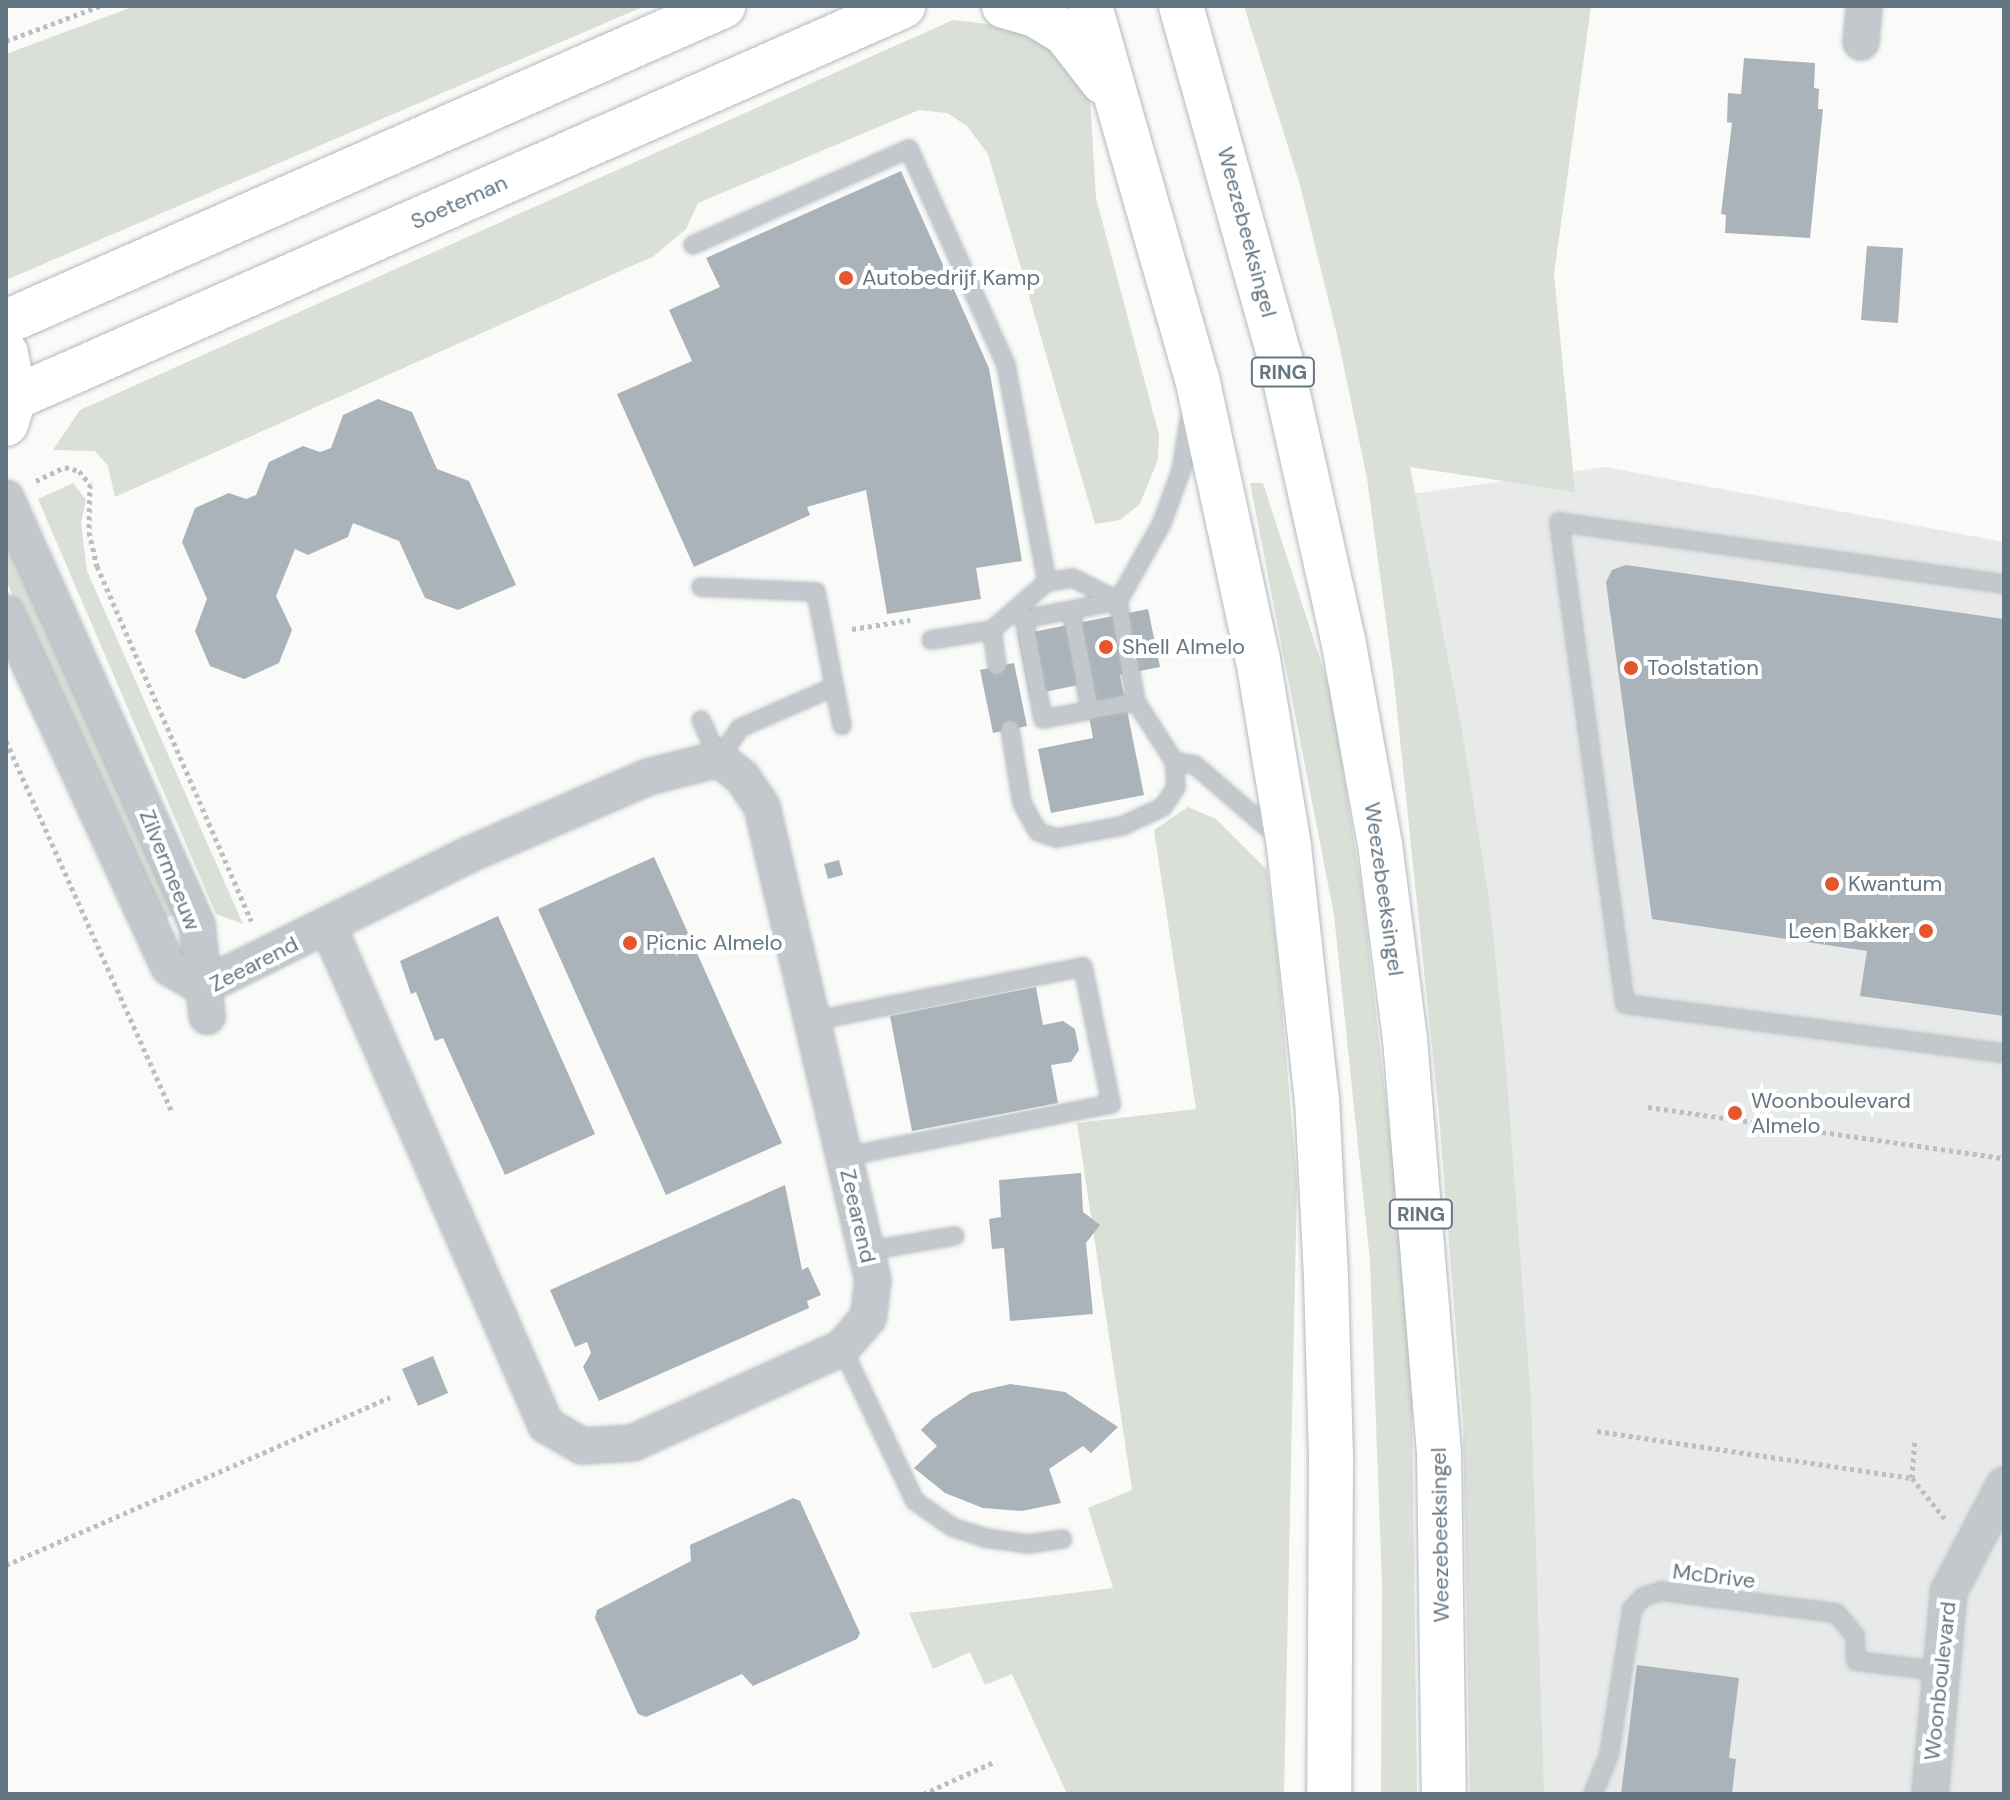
<!DOCTYPE html>
<style>
body{margin:0}
#map{position:relative;width:2010px;height:1800px;overflow:hidden;background:#fafaf8;font-family:"DM Sans",sans-serif}
div>[style]{position:absolute}
[style*='--x']{left:calc(var(--x)*1px);top:calc(var(--y)*1px);width:calc(var(--w)*1px);rotate:calc(var(--a)*1deg)}
.built>*{inset:0;background:#e8e9e9}
.green>*{inset:0;background:#dadfd7}
.building>*{inset:0;background:#aab3b9}
.path>*{height:5px;margin-top:-2.5px;transform-origin:0;background:repeating-linear-gradient(90deg,#bbbfc2 0 4px,transparent 0 8px)}
.roads{filter:drop-shadow(0 0 2px #b3babf) drop-shadow(0 0 2px #b3babf)}
.lane>*{height:16px;margin:-8px;padding:0 8px;transform-origin:8px;border-radius:8px;background:#c3c8cc}
.street>*{height:34px;margin:-17px;padding:0 17px;transform-origin:17px;border-radius:17px;background:#c3c8cc}
.secondary>*{height:44px;margin:-22px;padding:0 22px;transform-origin:22px;border-radius:22px;background:#fff}
.primary>*{height:44px;margin:-22px;padding:0 22px;transform-origin:22px;border-radius:22px;background:#fff}
.dots>*{width:22px;height:22px;translate:-50% -50%;box-sizing:border-box;border:4px solid #fff;border-radius:50%}
span{translate:-50% -50%;white-space:nowrap;text-align:center;line-height:1.15;-webkit-text-stroke:8px #fff;paint-order:stroke}
.shield-label span{padding:2px 6px;background:#fff;border:2px solid;border-radius:6px;-webkit-text-stroke-width:0}
.shield-label{font-size:20px;color:#657683;font-weight:700}
.street-label{font-size:22px;color:#657683}
.poi-label{font-size:22px;color:#657683}
.left{translate:0 -50%;text-align:left}
.right{translate:-100% -50%;text-align:right}
.frame{position:absolute;inset:0;border:8px solid #657683;pointer-events:none}
</style>
<div id="map">
<div class="built">
<div style="clip-path:polygon(1605px 467px,2004px 542px,2004px 1794px,1510px 1794px,1397px 496px)"></div>
</div>
<div class="green">
<div style="clip-path:polygon(135px 6px,645px 6px,6px 280px,6px 54px)"></div>
<div style="clip-path:polygon(1244px 6px,1591px 6px,1554px 274px,1575px 492px,1410px 467px,1461px 724px,1491px 912px,1506px 1068px,1531px 1401px,1544px 1794px,1470px 1794px,1463px 1422px,1439px 1115px,1393px 672px,1367px 478px,1338px 339px,1300px 185px)"></div>
<div style="clip-path:polygon(953px 20px,1005px 26px,1053px 48px,1090px 98px,1096px 198px,1159px 435px,1158px 459px,1140px 504px,1120px 520px,1095px 524px,988px 154px,967px 126px,947px 113px,919px 110px,698px 203px,686px 229px,654px 256px,115px 497px,108px 466px,95px 451px,53px 450px,80px 410px)"></div>
<div style="clip-path:polygon(73px 483px,86px 500px,81px 523px,87px 571px,243px 924px,216px 914px,38px 499px)"></div>
<div style="clip-path:polygon(1250px 483px,1263px 483px,1331px 693px,1363px 898px,1398px 1208px,1412px 1400px,1417px 1794px,1381px 1794px,1382px 1583px,1370px 1261px,1334px 915px)"></div>
<div style="clip-path:polygon(6px 530px,175px 912px,166px 919px,157px 915px,6px 580px)"></div>
<div style="clip-path:polygon(1188px 807px,1216px 819px,1267px 870px,1278px 962px,1297px 1183px,1284px 1794px,1067px 1794px,1012px 1674px,985px 1685px,970px 1652px,933px 1669px,909px 1613px,1113px 1588px,1088px 1508px,1132px 1490px,1077px 1123px,1196px 1109px,1154px 830px)"></div>
</div>
<div class="building">
<div style="clip-path:polygon(1744px 58px,1815px 63px,1814px 88px,1819px 89px,1818px 109px,1823px 109px,1810px 238px,1725px 233px,1726px 215px,1721px 214px,1732px 123px,1727px 122px,1728px 93px,1741px 94px)"></div>
<div style="clip-path:polygon(901px 171px,989px 368px,1022px 561px,976px 568px,981px 599px,887px 614px,866px 490px,807px 507px,810px 515px,694px 567px,617px 394px,692px 361px,669px 310px,720px 287px,706px 258px)"></div>
<div style="clip-path:polygon(1867px 246px,1903px 248px,1898px 323px,1861px 320px)"></div>
<div style="clip-path:polygon(378px 399px,412px 412px,437px 469px,469px 481px,516px 585px,458px 610px,425px 598px,399px 541px,353px 523px,348px 537px,308px 555px,295px 549px,276px 596px,292px 630px,279px 663px,244px 679px,210px 666px,195px 631px,207px 599px,182px 542px,195px 508px,229px 493px,246px 499px,256px 495px,269px 462px,303px 446px,320px 452px,331px 448px,343px 415px)"></div>
<div style="clip-path:polygon(1626px 565px,2004px 619px,2004px 1016px,1860px 996px,1867px 951px,1652px 919px,1606px 582px,1612px 570px)"></div>
<div style="clip-path:polygon(1148px 609px,1160px 667px,1120px 675px,1144px 795px,1051px 813px,1038px 749px,1093px 738px,1083px 684px,1030px 695px,1018px 635px)"></div>
<div style="clip-path:polygon(1014px 663px,1027px 726px,993px 733px,980px 670px)"></div>
<div style="clip-path:polygon(654px 857px,782px 1143px,666px 1195px,538px 909px)"></div>
<div style="clip-path:polygon(839px 860px,843px 875px,828px 879px,824px 864px)"></div>
<div style="clip-path:polygon(498px 916px,595px 1134px,505px 1175px,443px 1038px,435px 1041px,416px 992px,411px 994px,400px 961px)"></div>
<div style="clip-path:polygon(1036px 987px,1043px 1025px,1063px 1021px,1075px 1029px,1079px 1050px,1071px 1062px,1051px 1065px,1058px 1103px,912px 1131px,890px 1016px)"></div>
<div style="clip-path:polygon(1081px 1173px,1083px 1212px,1100px 1225px,1086px 1243px,1093px 1314px,1010px 1321px,1004px 1248px,992px 1249px,989px 1219px,1001px 1217px,999px 1180px)"></div>
<div style="clip-path:polygon(785px 1185px,802px 1270px,808px 1267px,821px 1295px,807px 1301px,809px 1308px,599px 1401px,583px 1367px,591px 1353px,587px 1342px,575px 1347px,550px 1290px)"></div>
<div style="clip-path:polygon(433px 1356px,448px 1393px,418px 1406px,402px 1369px)"></div>
<div style="clip-path:polygon(1010px 1384px,1065px 1392px,1118px 1427px,1091px 1453px,1083px 1446px,1049px 1469px,1061px 1503px,1022px 1511px,983px 1508px,945px 1493px,914px 1468px,937px 1446px,921px 1430px,932px 1419px,971px 1393px)"></div>
<div style="clip-path:polygon(793px 1498px,800px 1501px,860px 1633px,857px 1639px,753px 1686px,742px 1674px,646px 1717px,638px 1714px,595px 1618px,597px 1610px,691px 1561px,690px 1545px)"></div>
<div style="clip-path:polygon(1637px 1665px,1739px 1678px,1729px 1758px,1736px 1759px,1732px 1794px,1621px 1794px)"></div>
</div>
<div class="path">
<div style="--x:6;--y:41;--w:100;--a:-20.4"></div>
<div style="--x:36;--y:481;--w:32;--a:-26"></div>
<div style="--x:65;--y:467;--w:15;--a:16"></div>
<div style="--x:79;--y:471;--w:17;--a:50"></div>
<div style="--x:90;--y:484;--w:48;--a:91.2"></div>
<div style="--x:89;--y:532;--w:35;--a:77"></div>
<div style="--x:97;--y:566;--w:387;--a:66.5"></div>
<div style="--x:852;--y:629;--w:59;--a:-8.8"></div>
<div style="--x:6;--y:741;--w:404;--a:65.9"></div>
<div style="--x:1648;--y:1107;--w:360;--a:8.2"></div>
<div style="--x:1597;--y:1431;--w:318;--a:8.5"></div>
<div style="--x:1912;--y:1478;--w:53;--a:51.2"></div>
<div style="--x:1912;--y:1478;--w:39;--a:-86"></div>
<div style="--x:6;--y:1565;--w:419;--a:-23.6"></div>
<div style="--x:923;--y:1794;--w:78;--a:-24.3"></div>
</div>
<div class="roads">
<div class="lane">
<div style="--x:693;--y:245;--w:236;--a:-24"></div>
<div style="--x:909;--y:149;--w:237;--a:65.8"></div>
<div style="--x:1006;--y:365;--w:221;--a:79.3"></div>
<div style="--x:1190;--y:415;--w:57;--a:99.1"></div>
<div style="--x:1181;--y:471;--w:55;--a:110.1"></div>
<div style="--x:1162;--y:523;--w:90;--a:119.4"></div>
<div style="--x:1118;--y:601;--w:103;--a:79.9"></div>
<div style="--x:1136;--y:702;--w:70;--a:57.2"></div>
<div style="--x:1174;--y:761;--w:21;--a:11"></div>
<div style="--x:1195;--y:765;--w:110;--a:40.9"></div>
<div style="--x:2004;--y:584;--w:449;--a:-172.1"></div>
<div style="--x:1559;--y:522;--w:486;--a:82.2"></div>
<div style="--x:1625;--y:1004;--w:382;--a:7.4"></div>
<div style="--x:701;--y:587;--w:115;--a:2.5"></div>
<div style="--x:816;--y:592;--w:136;--a:79"></div>
<div style="--x:1118;--y:601;--w:96;--a:169.2"></div>
<div style="--x:1024;--y:619;--w:102;--a:79.2"></div>
<div style="--x:1043;--y:719;--w:95;--a:-10.4"></div>
<div style="--x:1071;--y:610;--w:102;--a:79.2"></div>
<div style="--x:931;--y:640;--w:62;--a:-9.3"></div>
<div style="--x:997;--y:666;--w:36;--a:-98"></div>
<div style="--x:992;--y:630;--w:73;--a:-41.1"></div>
<div style="--x:1047;--y:582;--w:26;--a:-9"></div>
<div style="--x:1073;--y:578;--w:51;--a:27.1"></div>
<div style="--x:701;--y:720;--w:43;--a:65.2"></div>
<div style="--x:719;--y:759;--w:37;--a:-56"></div>
<div style="--x:740;--y:728;--w:99;--a:-23.7"></div>
<div style="--x:1010;--y:729;--w:75;--a:80.8"></div>
<div style="--x:1022;--y:803;--w:33;--a:61"></div>
<div style="--x:1038;--y:832;--w:20;--a:18"></div>
<div style="--x:1057;--y:838;--w:66;--a:-10.5"></div>
<div style="--x:1122;--y:826;--w:45;--a:-24.9"></div>
<div style="--x:1163;--y:807;--w:24;--a:-57"></div>
<div style="--x:1176;--y:787;--w:26;--a:-94"></div>
<div style="--x:812;--y:1021;--w:276;--a:-11.3"></div>
<div style="--x:1083;--y:967;--w:140;--a:78.4"></div>
<div style="--x:1111;--y:1104;--w:272;--a:168.8"></div>
<div style="--x:866;--y:1251;--w:90;--a:-9.6"></div>
<div style="--x:842;--y:1348;--w:170;--a:64.5"></div>
<div style="--x:915;--y:1501;--w:45;--a:35.1"></div>
<div style="--x:952;--y:1527;--w:35;--a:18"></div>
<div style="--x:985;--y:1538;--w:43;--a:7.9"></div>
<div style="--x:1028;--y:1544;--w:35;--a:-8"></div>
<div style="--x:1593;--y:1794;--w:42;--a:-67.7"></div>
<div style="--x:1609;--y:1755;--w:148;--a:-81"></div>
<div style="--x:1632;--y:1609;--w:16;--a:-47"></div>
<div style="--x:1643;--y:1597;--w:19;--a:-18"></div>
<div style="--x:1661;--y:1591;--w:176;--a:7.2"></div>
<div style="--x:1836;--y:1613;--w:30;--a:50"></div>
<div style="--x:1855;--y:1636;--w:25;--a:88"></div>
<div style="--x:1856;--y:1661;--w:85;--a:6.8"></div>
</div>
<div class="street">
<div style="--x:1861;--y:42;--w:36;--a:-85"></div>
<div style="--x:6;--y:498;--w:468;--a:65.9"></div>
<div style="--x:197;--y:925;--w:92;--a:83.7"></div>
<div style="--x:6;--y:613;--w:390;--a:65.3"></div>
<div style="--x:169;--y:967;--w:39;--a:31"></div>
<div style="--x:202;--y:987;--w:297;--a:-26.4"></div>
<div style="--x:468;--y:855;--w:196;--a:-23.4"></div>
<div style="--x:648;--y:777;--w:73;--a:-14.2"></div>
<div style="--x:719;--y:759;--w:29;--a:38"></div>
<div style="--x:742;--y:777;--w:36;--a:56"></div>
<div style="--x:762;--y:807;--w:486;--a:76.8"></div>
<div style="--x:873;--y:1280;--w:38;--a:97"></div>
<div style="--x:868;--y:1318;--w:40;--a:131"></div>
<div style="--x:842;--y:1348;--w:230;--a:155.6"></div>
<div style="--x:633;--y:1443;--w:51;--a:176.6"></div>
<div style="--x:582;--y:1446;--w:42;--a:-149.7"></div>
<div style="--x:546;--y:1425;--w:542;--a:-113.59"></div>
<div style="--x:1930;--y:1794;--w:204;--a:-84.7"></div>
<div style="--x:1949;--y:1591;--w:119;--a:-62.4"></div>
</div>
<div class="secondary">
<div style="--x:6;--y:322;--w:784;--a:-23.78"></div>
<div style="--x:6;--y:353;--w:46;--a:79.9"></div>
<div style="--x:14;--y:398;--w:27;--a:107"></div>
<div style="--x:14;--y:398;--w:972;--a:-23.79"></div>
</div>
<div class="primary">
<div style="--x:1004;--y:6;--w:32;--a:16"></div>
<div style="--x:1035;--y:15;--w:35;--a:31"></div>
<div style="--x:1065;--y:33;--w:62;--a:52.2"></div>
<div style="--x:1090;--y:6;--w:387;--a:74"></div>
<div style="--x:1197;--y:378;--w:288;--a:77.8"></div>
<div style="--x:1258;--y:659;--w:191;--a:80.6"></div>
<div style="--x:1289;--y:847;--w:254;--a:83.7"></div>
<div style="--x:1317;--y:1099;--w:179;--a:87.1"></div>
<div style="--x:1326;--y:1278;--w:180;--a:88.4"></div>
<div style="--x:1331;--y:1458;--w:336;--a:90.3"></div>
<div style="--x:1181;--y:6;--w:366;--a:74.3"></div>
<div style="--x:1280;--y:358;--w:288;--a:77.4"></div>
<div style="--x:1343;--y:639;--w:208;--a:79.8"></div>
<div style="--x:1380;--y:844;--w:197;--a:82.7"></div>
<div style="--x:1405;--y:1039;--w:413;--a:85.3"></div>
<div style="--x:1439;--y:1451;--w:343;--a:89.2"></div>
</div>
</div>
<div class="dots">
<div style="left:846px;top:278px;background:#e4572e"></div>
<div style="left:1106px;top:647px;background:#e4572e"></div>
<div style="left:1631px;top:668px;background:#e4572e"></div>
<div style="left:1832px;top:884px;background:#e4572e"></div>
<div style="left:1926px;top:931px;background:#e4572e"></div>
<div style="left:630px;top:943px;background:#e4572e"></div>
<div style="left:1735px;top:1113px;background:#e4572e"></div>
</div>
<div class="shield-label">
<span style="left:1283px;top:372px">RING</span>
<span style="left:1421px;top:1214px">RING</span>
</div>
<div class="street-label">
<span style="left:459px;top:202px;rotate:-24deg">Soeteman</span>
<span style="left:1247px;top:232px;rotate:75deg">Weezebeeksingel</span>
<span style="left:170px;top:870px;rotate:68deg">Zilvermeeuw</span>
<span style="left:1384px;top:889px;rotate:82deg">Weezebeeksingel</span>
<span style="left:254px;top:964px;rotate:-27deg">Zeearend</span>
<span style="left:858px;top:1216px;rotate:77deg">Zeearend</span>
<span style="left:1440px;top:1535px;rotate:-91deg">Weezebeeksingel</span>
<span style="left:1714px;top:1576px;rotate:7deg">McDrive</span>
<span style="left:1940px;top:1681px;rotate:-84deg">Woonboulevard</span>
</div>
<div class="poi-label">
<span class="left" style="left:862px;top:278px">Autobedrijf Kamp</span>
<span class="left" style="left:1122px;top:647px">Shell Almelo</span>
<span class="left" style="left:1647px;top:668px">Toolstation</span>
<span class="left" style="left:1848px;top:884px">Kwantum</span>
<span class="right" style="left:1910px;top:931px">Leen Bakker</span>
<span class="left" style="left:646px;top:943px">Picnic Almelo</span>
<span class="left" style="left:1751px;top:1113px">Woonboulevard<br>Almelo</span>
</div>
<div class="frame"></div>
</div>
